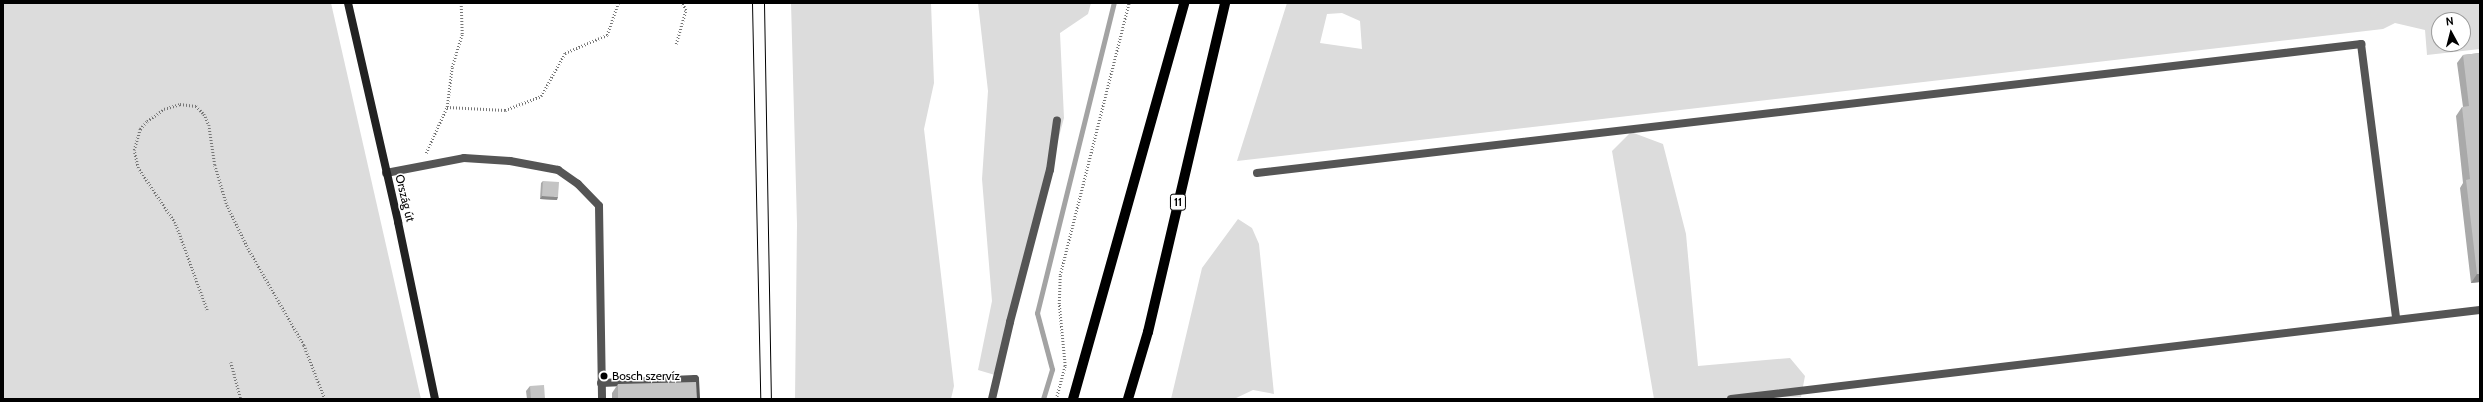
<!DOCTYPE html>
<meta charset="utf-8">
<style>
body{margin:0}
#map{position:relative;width:2483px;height:402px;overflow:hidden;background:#fff;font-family:Cabin,sans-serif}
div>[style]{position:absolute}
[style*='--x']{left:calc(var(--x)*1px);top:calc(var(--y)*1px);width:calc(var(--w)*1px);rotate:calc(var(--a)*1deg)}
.green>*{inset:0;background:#dcdcdc}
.stream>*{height:5px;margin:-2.5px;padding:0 2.5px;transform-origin:2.5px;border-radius:2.5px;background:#a3a3a3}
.path>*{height:2.5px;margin-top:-1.25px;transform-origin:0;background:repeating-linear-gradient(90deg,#777 0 1px,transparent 0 3px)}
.service>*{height:8px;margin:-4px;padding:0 4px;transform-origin:4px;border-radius:4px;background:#555}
.secondary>*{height:8px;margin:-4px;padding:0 4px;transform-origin:4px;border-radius:4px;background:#222}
.primary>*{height:10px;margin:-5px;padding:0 5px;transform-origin:5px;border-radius:5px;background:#000}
.tram>*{height:1px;margin:-0.5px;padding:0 0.5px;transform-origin:0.5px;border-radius:0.5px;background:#000}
.wall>*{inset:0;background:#a9a9a9}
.shaded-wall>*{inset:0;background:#898989}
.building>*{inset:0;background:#c4c4c4}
.dots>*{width:11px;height:11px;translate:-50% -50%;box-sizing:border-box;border:2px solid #fff;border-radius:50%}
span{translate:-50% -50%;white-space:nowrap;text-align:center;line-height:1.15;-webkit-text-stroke:3px #fff;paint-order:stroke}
.shield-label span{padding:1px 3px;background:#fff;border:1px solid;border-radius:3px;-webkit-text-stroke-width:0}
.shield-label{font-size:11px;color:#000;font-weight:700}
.street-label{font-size:12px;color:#000}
.poi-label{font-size:12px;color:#000}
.left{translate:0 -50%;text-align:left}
.frame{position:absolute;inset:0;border:4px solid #000;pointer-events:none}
.north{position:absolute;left:2431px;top:12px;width:40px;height:40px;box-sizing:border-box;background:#fff;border:1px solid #999;border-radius:50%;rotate:353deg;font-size:11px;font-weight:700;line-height:16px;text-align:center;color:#000}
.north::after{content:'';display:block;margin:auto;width:14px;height:18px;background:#000;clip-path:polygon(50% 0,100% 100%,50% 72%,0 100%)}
</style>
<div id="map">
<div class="green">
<div style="clip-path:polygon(3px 3px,331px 3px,421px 399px,3px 399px)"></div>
<div style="clip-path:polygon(791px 3px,931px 3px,934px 83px,924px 129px,954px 386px,951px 399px,795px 399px,797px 224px)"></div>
<div style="clip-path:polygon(978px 3px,1091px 3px,1088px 14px,1060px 33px,1064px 118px,995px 375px,978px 370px,992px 301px,982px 179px,988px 91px)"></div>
<div style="clip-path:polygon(evenodd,1287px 3px,2480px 3px,2480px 49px,2427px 55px,2425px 30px,2395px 23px,2383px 29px,1237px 161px,1287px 3px,1342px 13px,1360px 21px,1362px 49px,1320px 43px,1327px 14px,1342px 13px,1287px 3px,2439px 20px,2463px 20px,2463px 44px,2439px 44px,2439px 20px)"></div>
<div style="clip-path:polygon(1631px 132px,1663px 144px,1686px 234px,1698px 366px,1790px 358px,1805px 376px,1801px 397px,1654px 399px,1612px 151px)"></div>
<div style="clip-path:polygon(1238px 219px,1252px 228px,1259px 244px,1274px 394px,1253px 390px,1234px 399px,1171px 399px,1202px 268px)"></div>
</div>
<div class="stream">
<div style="--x:1043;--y:399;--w:31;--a:-73"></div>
<div style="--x:1052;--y:369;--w:58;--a:-105"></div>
<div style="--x:1037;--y:313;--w:319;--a:-76.1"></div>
</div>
<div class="path">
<div style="--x:676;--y:44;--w:35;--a:-74"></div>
<div style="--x:686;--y:10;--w:8;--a:-120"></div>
<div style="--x:447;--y:107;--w:58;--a:3"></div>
<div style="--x:505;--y:110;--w:39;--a:-21"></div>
<div style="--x:541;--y:96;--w:49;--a:-60.8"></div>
<div style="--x:565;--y:53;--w:46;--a:-23.2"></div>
<div style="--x:607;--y:35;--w:34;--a:-71"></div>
<div style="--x:426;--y:153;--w:51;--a:-65.5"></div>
<div style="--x:447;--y:107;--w:40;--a:-82.9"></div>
<div style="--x:452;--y:67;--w:34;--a:-73"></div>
<div style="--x:462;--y:34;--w:31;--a:-92"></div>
<div style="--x:207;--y:310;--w:93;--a:-110.2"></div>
<div style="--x:175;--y:223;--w:66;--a:-123.9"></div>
<div style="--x:138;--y:168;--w:18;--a:-103"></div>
<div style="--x:134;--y:150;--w:22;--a:-74"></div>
<div style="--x:140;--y:129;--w:11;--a:-49"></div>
<div style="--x:147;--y:121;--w:21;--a:-35"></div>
<div style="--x:164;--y:109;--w:17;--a:-17"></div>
<div style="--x:180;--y:104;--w:16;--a:7"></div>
<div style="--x:196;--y:106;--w:11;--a:45"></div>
<div style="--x:204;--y:114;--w:12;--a:66"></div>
<div style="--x:209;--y:125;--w:40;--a:81.5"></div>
<div style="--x:215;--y:165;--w:42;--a:73.3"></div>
<div style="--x:227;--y:205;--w:48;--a:64"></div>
<div style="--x:248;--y:248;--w:112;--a:60"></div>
<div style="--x:304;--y:345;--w:58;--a:68.7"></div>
<div style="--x:231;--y:362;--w:38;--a:75"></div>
<div style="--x:1056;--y:399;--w:34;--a:-75"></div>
<div style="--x:1065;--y:366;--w:62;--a:-95.5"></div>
<div style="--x:1059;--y:304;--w:29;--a:-88"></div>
<div style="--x:1060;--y:275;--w:281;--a:-75.8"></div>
</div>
<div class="service">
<div style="--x:386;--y:173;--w:79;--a:-10.9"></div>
<div style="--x:464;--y:158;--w:46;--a:3.7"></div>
<div style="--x:510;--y:161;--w:49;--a:10.6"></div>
<div style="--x:558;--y:170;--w:24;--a:35"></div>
<div style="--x:578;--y:184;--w:30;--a:46"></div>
<div style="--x:599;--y:206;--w:193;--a:89.1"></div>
<div style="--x:1257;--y:173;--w:1112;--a:-6.66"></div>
<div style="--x:2361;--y:44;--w:277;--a:82.7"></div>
<div style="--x:601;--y:383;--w:94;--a:-2.4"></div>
<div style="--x:695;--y:379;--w:20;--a:87"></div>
<div style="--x:992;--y:399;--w:79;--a:-76.8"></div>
<div style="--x:1010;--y:322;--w:157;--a:-75.3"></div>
<div style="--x:1050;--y:170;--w:50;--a:-82"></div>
<div style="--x:1731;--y:399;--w:754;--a:-6.78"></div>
</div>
<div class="secondary">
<div style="--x:348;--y:3;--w:225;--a:77.1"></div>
<div style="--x:398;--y:222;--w:181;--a:78.2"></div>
</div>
<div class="primary">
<div style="--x:1073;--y:399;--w:411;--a:-74.3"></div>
<div style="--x:1128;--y:399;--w:70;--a:-73.4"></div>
<div style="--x:1148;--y:332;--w:338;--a:-76.8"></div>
</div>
<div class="tram">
<div style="--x:752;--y:3;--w:396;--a:88.8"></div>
<div style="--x:764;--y:3;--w:396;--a:89"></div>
</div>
<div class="wall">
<div style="clip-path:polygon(2480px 53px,2480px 282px,2471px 283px,2460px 188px,2463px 183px,2456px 116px,2462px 107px,2463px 107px,2457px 63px,2463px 55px)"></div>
<div style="clip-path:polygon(543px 181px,557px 200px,540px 199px,541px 183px)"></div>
<div style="clip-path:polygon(618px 384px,697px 399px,612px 399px,612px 393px)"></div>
<div style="clip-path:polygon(530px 386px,545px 399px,527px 399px,526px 391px)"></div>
</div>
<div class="shaded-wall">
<div style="clip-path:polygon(542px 196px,558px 197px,557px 200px,540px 199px)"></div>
<div style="clip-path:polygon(2477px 274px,2480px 274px,2480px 282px,2471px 283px)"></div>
</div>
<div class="building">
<div style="clip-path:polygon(2480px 53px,2480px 274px,2477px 274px,2466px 180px,2470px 179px,2462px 107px,2469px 106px,2463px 55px)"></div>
<div style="clip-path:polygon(543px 181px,559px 182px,558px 197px,542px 196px)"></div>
<div style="clip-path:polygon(696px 382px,697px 399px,618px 399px,618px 384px)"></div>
<div style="clip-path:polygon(544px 385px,545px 399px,531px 399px,530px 386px)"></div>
</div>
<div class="dots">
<div style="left:604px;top:376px;background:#000"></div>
</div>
<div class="shield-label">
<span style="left:1178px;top:202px">11</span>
</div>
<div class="street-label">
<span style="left:405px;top:198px;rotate:76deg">Ország út</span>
</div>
<div class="poi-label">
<span class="left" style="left:612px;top:376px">Bosch szervíz</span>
</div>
<div class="frame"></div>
<div class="north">N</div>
</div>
